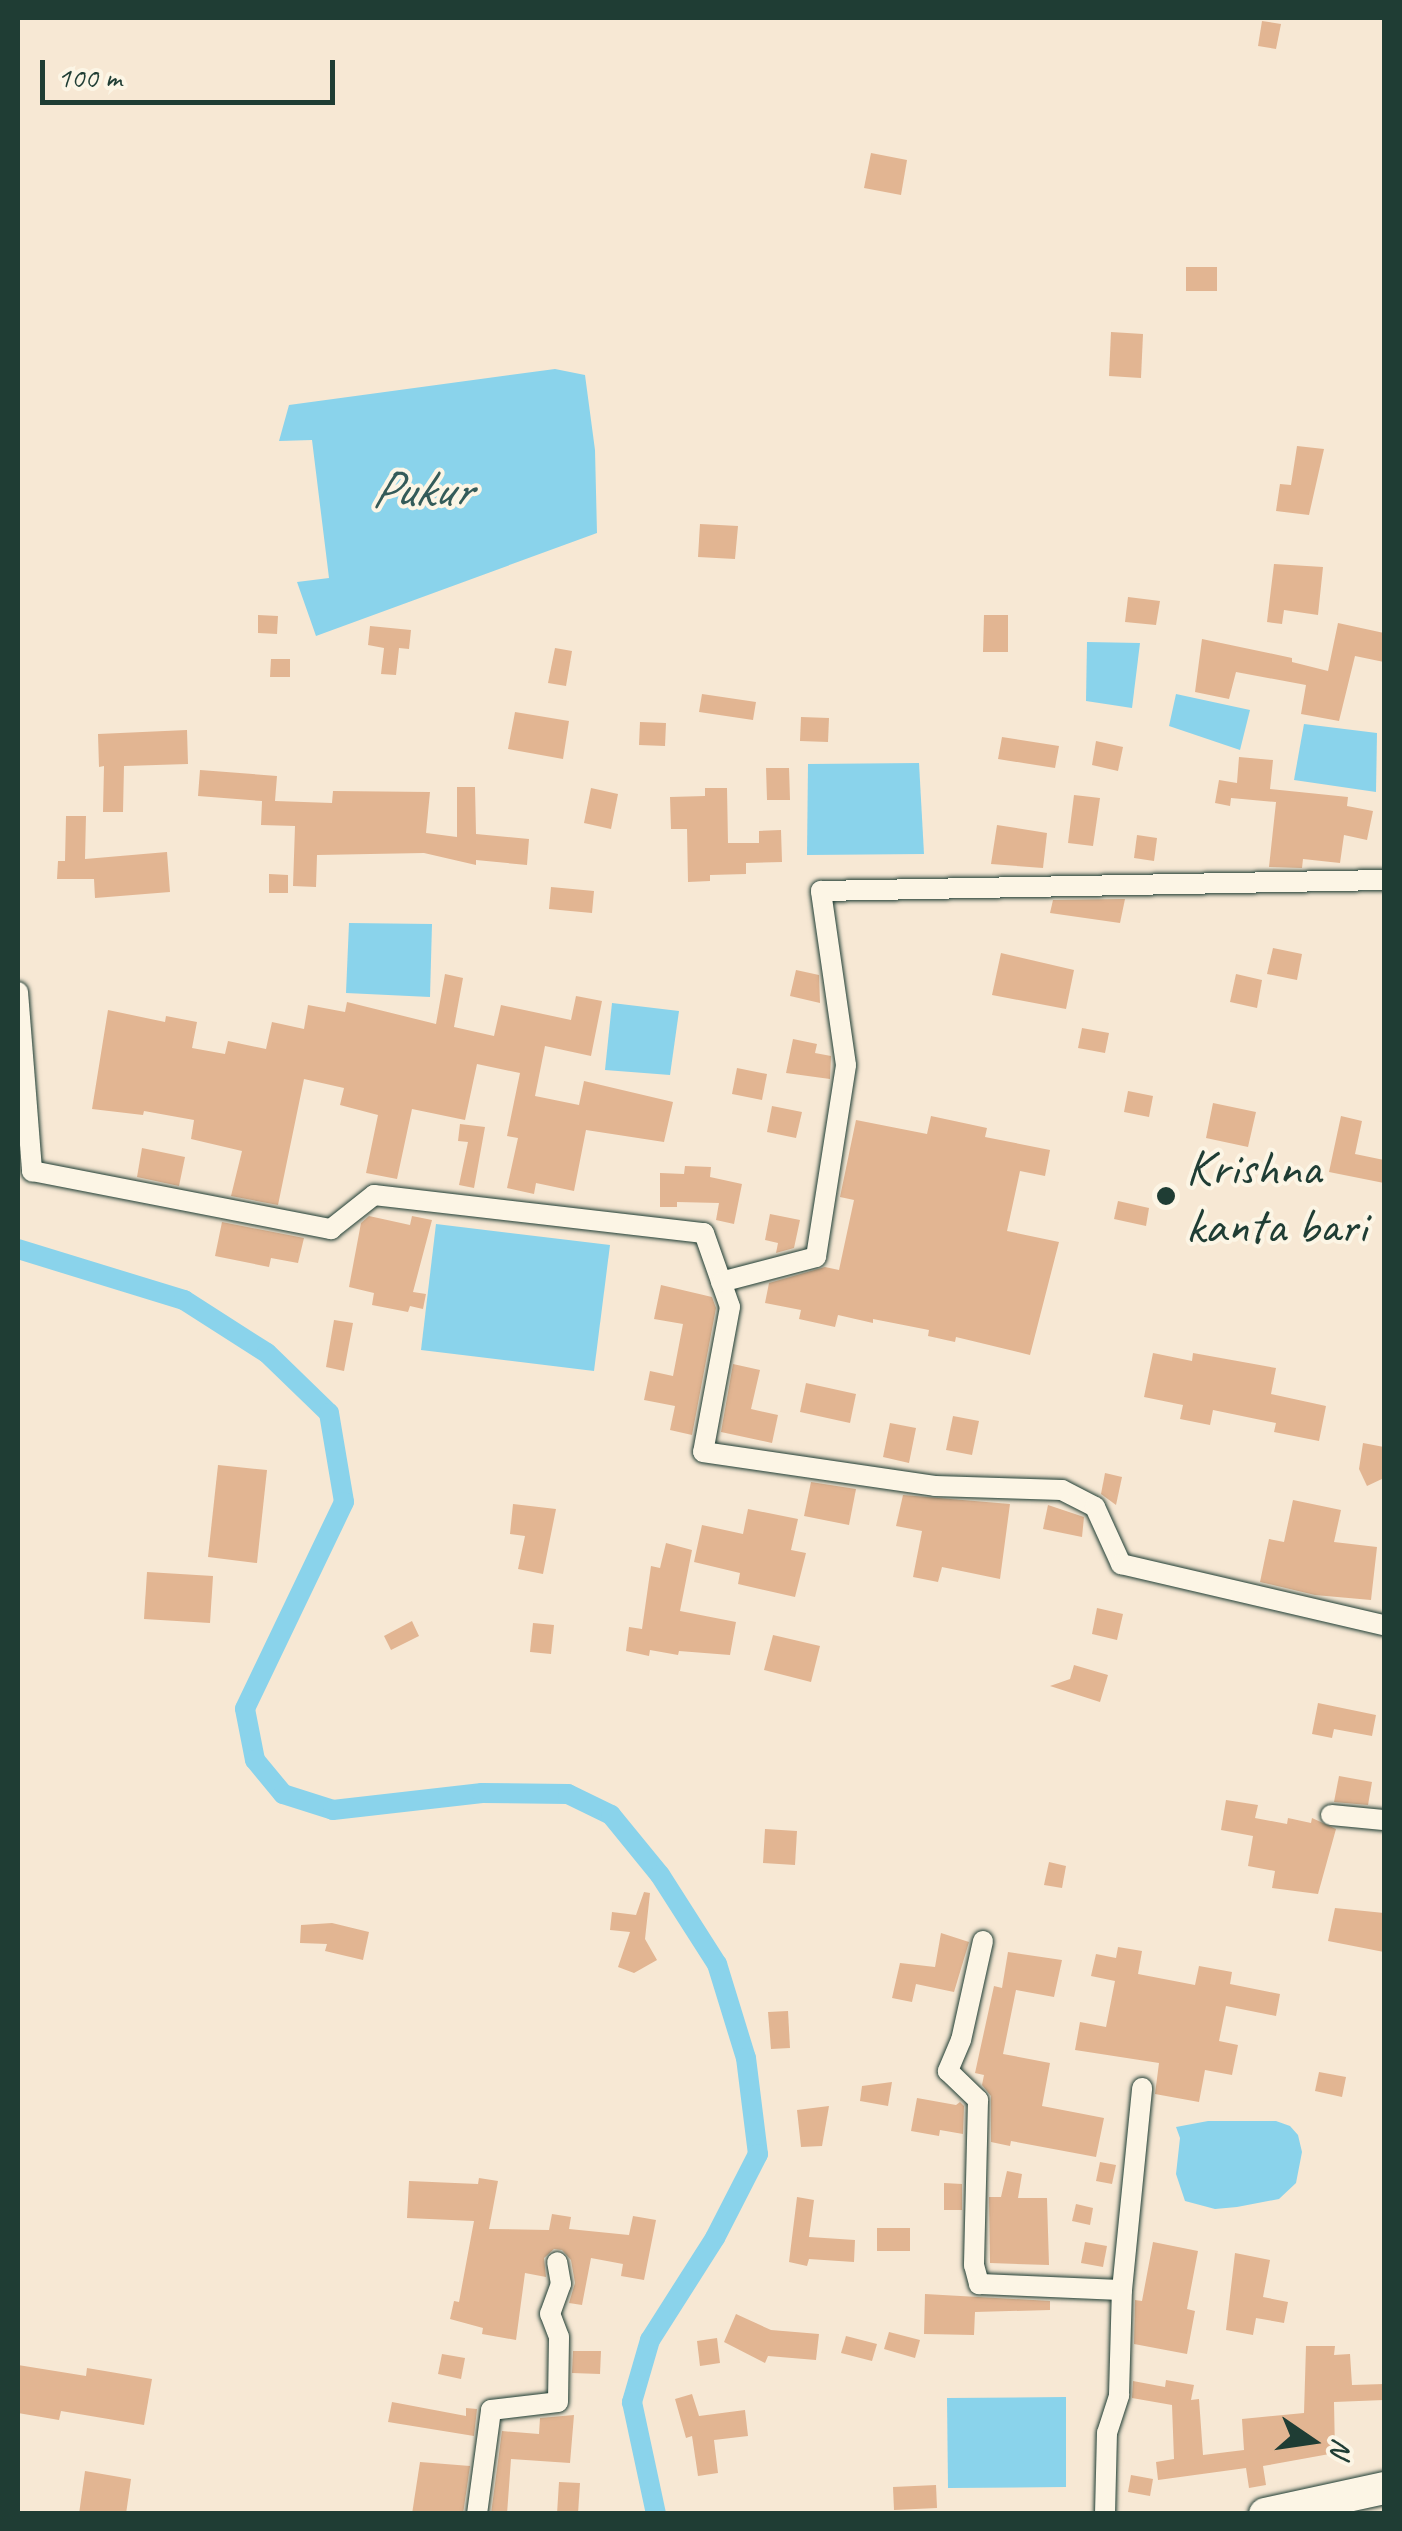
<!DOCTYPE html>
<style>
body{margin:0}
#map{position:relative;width:1402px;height:2531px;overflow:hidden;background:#f7e8d4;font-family:Caveat,sans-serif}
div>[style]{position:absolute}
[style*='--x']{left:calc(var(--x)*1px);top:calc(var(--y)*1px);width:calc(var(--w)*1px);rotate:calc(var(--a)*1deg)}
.water>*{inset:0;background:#8ad3eb}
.canal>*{height:20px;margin:-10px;padding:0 10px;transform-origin:10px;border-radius:10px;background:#8ad3eb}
.building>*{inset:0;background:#e2b592}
.roads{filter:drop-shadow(0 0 2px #1f3d34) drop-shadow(0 0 2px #1f3d34)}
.minor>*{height:20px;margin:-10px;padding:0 10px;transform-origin:10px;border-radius:10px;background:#fcf5e5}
.trunk>*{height:32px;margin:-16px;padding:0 16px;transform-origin:16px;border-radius:16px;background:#fcf5e5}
.dots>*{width:28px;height:28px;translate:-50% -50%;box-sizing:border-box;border:5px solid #fcf5e5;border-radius:50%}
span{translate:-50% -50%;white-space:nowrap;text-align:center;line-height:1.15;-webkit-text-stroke:8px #fcf5e5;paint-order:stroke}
.poi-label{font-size:50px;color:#1f3d34}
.left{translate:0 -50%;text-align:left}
.water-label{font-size:52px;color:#345b59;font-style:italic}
.frame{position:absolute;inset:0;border:20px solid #1f3d34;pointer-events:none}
.north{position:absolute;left:1262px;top:2391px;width:100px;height:100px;-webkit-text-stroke:8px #fcf5e5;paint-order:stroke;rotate:103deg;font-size:28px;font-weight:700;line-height:40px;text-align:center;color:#1f3d34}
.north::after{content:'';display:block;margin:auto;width:35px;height:45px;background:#1f3d34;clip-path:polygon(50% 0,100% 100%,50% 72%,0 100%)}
.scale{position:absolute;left:40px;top:60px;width:295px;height:45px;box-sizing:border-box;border:5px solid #1f3d34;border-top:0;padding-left:12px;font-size:30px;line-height:35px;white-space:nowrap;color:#1f3d34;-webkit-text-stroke:8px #fcf5e5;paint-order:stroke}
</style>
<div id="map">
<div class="water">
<div style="clip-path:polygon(555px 369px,585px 375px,595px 450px,597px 533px,316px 636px,297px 582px,329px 578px,312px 440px,279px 441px,289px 405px)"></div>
<div style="clip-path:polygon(1087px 642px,1140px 643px,1132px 708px,1086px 701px)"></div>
<div style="clip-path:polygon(1176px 694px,1250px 710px,1240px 750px,1169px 726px)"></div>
<div style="clip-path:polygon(1304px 724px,1377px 733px,1376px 792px,1294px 780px)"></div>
<div style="clip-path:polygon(919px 763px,924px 854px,807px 855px,808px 764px)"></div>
<div style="clip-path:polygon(349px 923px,432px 924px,430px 997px,346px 993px)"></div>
<div style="clip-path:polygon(612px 1003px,679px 1011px,670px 1075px,605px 1070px)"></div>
<div style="clip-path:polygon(436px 1224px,610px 1245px,594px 1371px,421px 1350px)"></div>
<div style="clip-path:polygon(1208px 2121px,1276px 2121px,1290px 2126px,1298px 2135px,1302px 2152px,1296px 2183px,1279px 2199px,1237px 2207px,1215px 2209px,1185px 2201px,1176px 2174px,1180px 2138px,1176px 2127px)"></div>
<div style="clip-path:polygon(1066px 2397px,1066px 2487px,948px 2488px,947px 2398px)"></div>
</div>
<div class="canal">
<div style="--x:18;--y:1249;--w:174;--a:17.1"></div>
<div style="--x:184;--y:1300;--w:98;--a:32.6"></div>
<div style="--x:267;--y:1353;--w:86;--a:44.1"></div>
<div style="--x:329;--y:1413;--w:90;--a:80.4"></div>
<div style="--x:344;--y:1502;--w:229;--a:115.6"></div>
<div style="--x:245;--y:1709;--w:52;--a:78.9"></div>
<div style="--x:255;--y:1760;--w:44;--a:50.5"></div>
<div style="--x:283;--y:1794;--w:52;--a:17.7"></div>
<div style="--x:333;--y:1810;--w:150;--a:-6.5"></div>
<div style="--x:482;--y:1793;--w:86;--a:0.7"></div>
<div style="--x:568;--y:1794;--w:48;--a:26"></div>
<div style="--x:611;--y:1815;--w:77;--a:50.8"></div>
<div style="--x:660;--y:1875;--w:106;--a:57.4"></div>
<div style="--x:717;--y:1964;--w:98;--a:72.9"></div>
<div style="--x:746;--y:2058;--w:97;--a:82.9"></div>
<div style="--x:758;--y:2154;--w:94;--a:117.1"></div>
<div style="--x:715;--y:2238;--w:121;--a:122.5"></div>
<div style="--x:650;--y:2340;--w:65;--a:106.2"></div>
<div style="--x:632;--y:2402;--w:115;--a:77.9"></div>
</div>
<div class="building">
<div style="clip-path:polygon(1262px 21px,1281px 24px,1276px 49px,1258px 46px)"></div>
<div style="clip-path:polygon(871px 153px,907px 160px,901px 195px,864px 188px)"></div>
<div style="clip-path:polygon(1186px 267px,1217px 267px,1217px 291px,1186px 291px)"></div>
<div style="clip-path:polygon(1111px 332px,1143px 334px,1141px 378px,1109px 376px)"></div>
<div style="clip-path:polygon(1297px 446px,1324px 449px,1309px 515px,1276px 511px,1280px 484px,1291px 485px)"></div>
<div style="clip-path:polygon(700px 524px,738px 526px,735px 559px,698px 557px)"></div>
<div style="clip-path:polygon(1274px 564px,1323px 567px,1318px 615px,1284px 610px,1282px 624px,1267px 622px)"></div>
<div style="clip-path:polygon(1128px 597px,1160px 601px,1156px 625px,1125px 622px)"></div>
<div style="clip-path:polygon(258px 615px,278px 616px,277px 634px,258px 633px)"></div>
<div style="clip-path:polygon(984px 615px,1008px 615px,1008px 652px,983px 652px)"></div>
<div style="clip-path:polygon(1338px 623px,1384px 633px,1384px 662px,1355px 656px,1339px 721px,1301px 714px,1306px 685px,1236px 672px,1229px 699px,1195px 692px,1202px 639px,1292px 658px,1292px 662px,1328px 671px)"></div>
<div style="clip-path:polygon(370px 626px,411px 630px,409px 649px,399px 648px,396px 675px,381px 674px,384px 648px,368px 645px)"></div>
<div style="clip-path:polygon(555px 648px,572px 651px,566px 686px,548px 683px)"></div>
<div style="clip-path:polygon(271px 659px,290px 659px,290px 677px,270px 677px)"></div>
<div style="clip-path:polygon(702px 694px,756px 702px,753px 720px,699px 712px)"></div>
<div style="clip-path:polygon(515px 712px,569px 721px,563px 759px,508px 749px)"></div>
<div style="clip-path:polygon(801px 717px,829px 718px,828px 742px,800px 741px)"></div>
<div style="clip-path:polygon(640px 722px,666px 723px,665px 746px,639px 745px)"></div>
<div style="clip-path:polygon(187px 730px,188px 764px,124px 766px,123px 812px,103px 812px,104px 766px,99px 767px,98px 734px)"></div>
<div style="clip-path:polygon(1002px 737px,1059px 746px,1055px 768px,998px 759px)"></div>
<div style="clip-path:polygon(1096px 741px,1123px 747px,1118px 771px,1092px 765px)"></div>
<div style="clip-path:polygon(1239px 757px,1273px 760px,1270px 789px,1348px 797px,1347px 806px,1373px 811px,1367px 840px,1344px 835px,1340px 863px,1303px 859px,1302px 868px,1269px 867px,1277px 793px,1276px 802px,1231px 798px,1230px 806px,1215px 803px,1219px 780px,1237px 783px)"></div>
<div style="clip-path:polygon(766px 768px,789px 768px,790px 800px,767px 800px)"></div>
<div style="clip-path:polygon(200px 770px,277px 776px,275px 801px,332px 803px,333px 791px,430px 792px,426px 833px,457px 837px,457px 787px,475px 787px,476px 834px,529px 839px,527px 865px,476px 860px,476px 865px,424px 853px,317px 855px,316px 887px,293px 886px,295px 826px,261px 825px,262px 801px,198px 796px)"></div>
<div style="clip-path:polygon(591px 788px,618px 794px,611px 829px,584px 823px)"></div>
<div style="clip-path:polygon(705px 788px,727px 788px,728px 843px,759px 843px,759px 831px,781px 830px,782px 862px,746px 863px,746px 874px,710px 875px,710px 881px,688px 882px,687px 829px,671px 829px,670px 797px,705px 796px)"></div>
<div style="clip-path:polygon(1074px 795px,1100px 798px,1093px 846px,1068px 843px)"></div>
<div style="clip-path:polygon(66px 816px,86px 816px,85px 859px,167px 852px,170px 892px,95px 898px,94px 879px,57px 879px,58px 861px,65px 861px)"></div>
<div style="clip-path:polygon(997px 825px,1047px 833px,1043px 868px,991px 864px)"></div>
<div style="clip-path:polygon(1137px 835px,1157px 838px,1154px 861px,1134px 858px)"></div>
<div style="clip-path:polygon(269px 874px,288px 875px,288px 893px,269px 893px)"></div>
<div style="clip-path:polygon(551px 887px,594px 891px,592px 913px,549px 909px)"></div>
<div style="clip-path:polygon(1125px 899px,1120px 923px,1050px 913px,1053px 900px)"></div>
<div style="clip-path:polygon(1273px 948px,1302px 954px,1297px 980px,1267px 974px)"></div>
<div style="clip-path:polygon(1001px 953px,1074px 970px,1066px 1009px,992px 995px)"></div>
<div style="clip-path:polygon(796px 970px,819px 975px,820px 1003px,790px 996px)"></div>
<div style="clip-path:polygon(445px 974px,463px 978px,454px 1027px,494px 1036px,501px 1005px,571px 1020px,576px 996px,602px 1001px,591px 1056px,545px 1046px,535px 1096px,579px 1105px,584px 1081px,673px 1102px,664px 1142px,586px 1130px,574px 1191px,536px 1183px,534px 1194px,507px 1188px,518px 1138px,507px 1136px,520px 1073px,477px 1064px,465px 1120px,412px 1109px,397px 1179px,366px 1173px,378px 1115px,340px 1105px,344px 1088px,304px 1079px,278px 1205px,231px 1196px,242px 1151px,191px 1139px,194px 1120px,144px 1111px,143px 1115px,92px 1109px,108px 1010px,165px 1022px,166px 1016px,197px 1022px,192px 1048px,225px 1054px,228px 1041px,266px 1049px,272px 1022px,304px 1029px,308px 1005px,345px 1012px,347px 1002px,436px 1024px)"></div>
<div style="clip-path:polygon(1236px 974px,1262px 980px,1257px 1008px,1230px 1002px)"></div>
<div style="clip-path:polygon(1082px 1028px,1109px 1033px,1105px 1053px,1078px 1048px)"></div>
<div style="clip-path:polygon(793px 1039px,817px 1044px,815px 1053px,831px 1056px,830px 1079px,786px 1073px)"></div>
<div style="clip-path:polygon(737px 1068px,767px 1074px,762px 1100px,732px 1094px)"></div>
<div style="clip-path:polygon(1128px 1091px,1153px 1096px,1149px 1117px,1124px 1112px)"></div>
<div style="clip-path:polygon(1213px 1103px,1256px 1112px,1248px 1147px,1206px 1138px)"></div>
<div style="clip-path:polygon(772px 1106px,802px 1112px,796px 1138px,767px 1132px)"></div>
<div style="clip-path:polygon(931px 1116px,987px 1128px,985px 1137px,1050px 1150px,1045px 1176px,1020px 1171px,1007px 1231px,1059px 1242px,1030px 1355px,956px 1337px,955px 1342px,928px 1336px,929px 1330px,873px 1319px,873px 1323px,838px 1315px,835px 1327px,799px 1319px,801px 1310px,765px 1303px,769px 1283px,825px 1267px,839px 1270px,854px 1200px,840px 1197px,856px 1120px,927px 1134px)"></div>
<div style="clip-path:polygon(1341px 1116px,1362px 1121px,1355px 1154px,1384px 1160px,1384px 1183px,1329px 1172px)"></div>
<div style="clip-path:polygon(460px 1124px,485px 1127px,474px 1188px,459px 1185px,468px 1142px,458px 1141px)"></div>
<div style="clip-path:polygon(142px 1148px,185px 1157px,179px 1186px,137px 1177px)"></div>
<div style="clip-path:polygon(685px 1166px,711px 1167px,710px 1177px,742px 1184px,734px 1224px,716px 1220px,719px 1203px,677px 1202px,677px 1207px,660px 1207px,660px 1173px,684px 1174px)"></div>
<div style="clip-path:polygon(1118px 1201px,1149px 1208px,1146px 1226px,1114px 1219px)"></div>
<div style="clip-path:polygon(770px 1214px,800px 1220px,794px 1248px,776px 1253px,778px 1243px,765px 1240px)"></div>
<div style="clip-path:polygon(369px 1216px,410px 1225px,412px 1216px,432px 1220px,413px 1292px,426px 1294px,423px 1309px,410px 1306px,408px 1312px,372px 1305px,374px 1293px,349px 1287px,361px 1223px)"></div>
<div style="clip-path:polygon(222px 1222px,304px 1238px,298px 1263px,271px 1258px,269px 1267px,215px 1256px)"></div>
<div style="clip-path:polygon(661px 1285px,712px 1297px,716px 1308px,692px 1435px,670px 1430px,675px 1406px,644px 1400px,650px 1371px,673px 1376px,683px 1324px,654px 1319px)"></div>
<div style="clip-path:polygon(334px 1320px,353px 1323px,344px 1371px,326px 1367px)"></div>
<div style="clip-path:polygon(1153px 1353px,1192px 1361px,1193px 1353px,1276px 1368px,1271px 1394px,1326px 1406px,1319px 1441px,1274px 1432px,1276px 1423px,1213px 1410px,1210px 1425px,1180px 1419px,1183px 1405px,1144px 1397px)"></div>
<div style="clip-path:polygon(733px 1364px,760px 1370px,751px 1409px,778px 1415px,772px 1443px,721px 1432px)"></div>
<div style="clip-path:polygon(806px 1383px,856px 1394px,850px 1423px,800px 1412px)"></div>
<div style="clip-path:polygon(953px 1416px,979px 1421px,972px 1455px,946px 1450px)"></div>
<div style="clip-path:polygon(890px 1423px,916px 1428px,909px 1463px,883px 1457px)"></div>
<div style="clip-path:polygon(1363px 1443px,1384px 1447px,1384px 1478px,1367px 1486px,1359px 1469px)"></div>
<div style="clip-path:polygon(218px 1465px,267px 1470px,257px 1563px,208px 1557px)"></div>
<div style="clip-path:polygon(1105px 1473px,1122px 1477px,1116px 1505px,1101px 1494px)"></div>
<div style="clip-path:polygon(811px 1482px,856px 1489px,849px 1525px,804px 1516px)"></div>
<div style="clip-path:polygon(903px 1495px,1010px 1504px,1000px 1579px,942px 1567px,938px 1582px,913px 1577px,922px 1531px,896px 1526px)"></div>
<div style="clip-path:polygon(1293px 1500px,1341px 1510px,1334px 1542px,1377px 1547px,1371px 1600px,1315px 1595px,1260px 1582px,1269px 1539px,1284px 1542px)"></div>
<div style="clip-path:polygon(513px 1504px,556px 1509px,543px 1574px,518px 1569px,525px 1536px,510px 1534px)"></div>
<div style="clip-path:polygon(1048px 1505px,1084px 1517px,1082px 1537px,1043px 1529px)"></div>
<div style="clip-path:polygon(748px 1509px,798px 1519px,791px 1550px,806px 1553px,795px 1597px,738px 1584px,740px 1573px,694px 1562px,702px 1525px,743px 1534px)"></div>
<div style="clip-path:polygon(666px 1543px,692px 1550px,680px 1611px,736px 1622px,730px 1655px,679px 1651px,678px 1655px,650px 1650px,649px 1656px,626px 1651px,629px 1627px,642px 1629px,651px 1566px,660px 1568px)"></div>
<div style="clip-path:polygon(147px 1572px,213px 1576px,210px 1623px,144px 1619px)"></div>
<div style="clip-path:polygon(1097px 1608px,1123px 1614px,1117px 1640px,1092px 1634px)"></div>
<div style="clip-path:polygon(412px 1621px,419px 1636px,391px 1650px,384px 1636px)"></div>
<div style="clip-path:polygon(533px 1623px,554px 1625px,551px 1654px,530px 1652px)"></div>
<div style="clip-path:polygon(773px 1635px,820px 1646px,811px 1682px,764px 1670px)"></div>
<div style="clip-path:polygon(1074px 1665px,1108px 1675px,1100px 1702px,1050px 1686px,1070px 1679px)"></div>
<div style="clip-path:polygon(1318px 1703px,1376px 1715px,1372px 1736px,1334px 1729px,1332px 1738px,1312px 1734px)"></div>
<div style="clip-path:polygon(1339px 1776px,1372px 1782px,1368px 1805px,1334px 1802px)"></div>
<div style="clip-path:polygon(1226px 1800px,1258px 1805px,1255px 1818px,1287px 1824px,1288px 1818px,1311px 1823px,1312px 1818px,1336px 1829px,1318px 1894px,1272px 1888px,1275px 1871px,1248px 1866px,1253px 1836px,1221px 1830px)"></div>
<div style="clip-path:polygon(765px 1829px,797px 1831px,795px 1865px,763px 1863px)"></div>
<div style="clip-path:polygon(1049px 1862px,1066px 1866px,1062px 1888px,1044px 1885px)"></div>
<div style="clip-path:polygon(644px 1892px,650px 1893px,645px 1939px,657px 1960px,634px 1973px,618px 1967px,630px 1932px,610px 1930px,612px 1912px,636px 1915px)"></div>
<div style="clip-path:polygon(1335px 1908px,1384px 1913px,1384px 1952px,1328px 1941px)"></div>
<div style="clip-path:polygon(332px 1923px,369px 1932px,363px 1960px,325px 1951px,327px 1944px,300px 1943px,301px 1925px)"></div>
<div style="clip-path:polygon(941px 1933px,969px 1942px,954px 1992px,916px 1984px,912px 2002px,892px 1998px,900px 1963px,935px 1967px)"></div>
<div style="clip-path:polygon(1118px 1947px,1142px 1951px,1138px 1974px,1195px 1985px,1199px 1966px,1232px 1972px,1230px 1984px,1280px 1994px,1276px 2016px,1226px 2006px,1219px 2041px,1238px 2045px,1232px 2075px,1205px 2070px,1199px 2102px,1155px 2094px,1159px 2063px,1075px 2050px,1080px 2022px,1106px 2027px,1115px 1981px,1091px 1976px,1096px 1954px,1116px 1958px)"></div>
<div style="clip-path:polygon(1008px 1952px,1062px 1960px,1054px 1997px,1016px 1990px,1003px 2054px,1050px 2063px,1042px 2106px,1104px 2118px,1096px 2157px,1011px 2141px,1010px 2146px,991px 2142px,991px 2096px,982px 2085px,984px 2075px,975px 2073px,994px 1986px,1002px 1988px)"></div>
<div style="clip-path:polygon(788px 2011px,790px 2048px,771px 2049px,768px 2012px)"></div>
<div style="clip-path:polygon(1319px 2072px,1346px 2077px,1342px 2097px,1315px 2091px)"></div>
<div style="clip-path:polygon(892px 2082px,888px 2106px,860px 2101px,862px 2086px)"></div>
<div style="clip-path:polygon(917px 2098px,956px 2105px,960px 2102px,964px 2106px,963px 2134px,940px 2130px,939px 2136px,911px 2131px)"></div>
<div style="clip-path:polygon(829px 2106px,822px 2146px,801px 2147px,797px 2110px)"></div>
<div style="clip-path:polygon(1100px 2162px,1116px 2165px,1112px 2184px,1096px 2181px)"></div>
<div style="clip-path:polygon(1007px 2171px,1022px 2174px,1018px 2198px,1047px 2198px,1049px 2265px,990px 2263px,989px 2197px,1001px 2197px)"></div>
<div style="clip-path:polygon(479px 2178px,498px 2181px,489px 2229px,549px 2230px,552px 2214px,571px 2217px,569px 2229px,629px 2235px,633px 2216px,656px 2220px,644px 2280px,621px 2276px,623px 2264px,591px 2258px,582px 2305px,569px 2303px,575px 2283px,571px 2260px,562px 2250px,554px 2249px,544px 2258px,546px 2277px,525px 2273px,516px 2340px,482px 2334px,483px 2328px,450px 2319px,454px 2301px,459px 2302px,474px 2221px,407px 2218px,409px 2181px,478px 2184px)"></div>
<div style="clip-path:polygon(944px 2183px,962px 2184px,962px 2210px,944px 2210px)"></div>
<div style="clip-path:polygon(797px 2197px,814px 2200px,809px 2237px,855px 2240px,854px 2262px,809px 2259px,807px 2266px,789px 2262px)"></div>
<div style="clip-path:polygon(1076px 2204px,1093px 2208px,1090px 2225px,1072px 2221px)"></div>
<div style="clip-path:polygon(877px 2228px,910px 2228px,910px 2251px,877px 2251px)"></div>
<div style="clip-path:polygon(1085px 2242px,1107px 2246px,1103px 2267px,1081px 2263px)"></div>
<div style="clip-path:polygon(1153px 2242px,1198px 2251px,1187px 2309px,1195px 2311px,1187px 2354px,1134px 2344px,1135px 2300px,1142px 2301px)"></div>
<div style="clip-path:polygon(1235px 2253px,1270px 2260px,1263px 2297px,1288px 2302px,1284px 2323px,1256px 2318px,1253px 2335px,1226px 2330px)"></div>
<div style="clip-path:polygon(925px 2294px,1050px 2301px,1050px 2310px,975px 2312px,974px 2335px,924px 2334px)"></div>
<div style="clip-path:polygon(736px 2314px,771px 2330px,819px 2334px,816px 2360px,768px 2356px,765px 2363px,724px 2342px)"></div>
<div style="clip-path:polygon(889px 2332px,920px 2340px,915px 2358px,884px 2349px)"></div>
<div style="clip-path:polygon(846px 2336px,877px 2344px,872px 2361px,841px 2353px)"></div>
<div style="clip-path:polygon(717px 2338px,720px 2363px,700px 2366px,697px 2341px)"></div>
<div style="clip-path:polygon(1306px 2346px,1335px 2346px,1334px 2355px,1350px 2354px,1352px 2385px,1384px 2384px,1384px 2400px,1334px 2402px,1335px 2453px,1263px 2466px,1266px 2485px,1249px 2488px,1246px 2468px,1158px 2480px,1156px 2462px,1174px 2459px,1172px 2405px,1132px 2398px,1133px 2381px,1165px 2387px,1166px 2380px,1194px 2385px,1191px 2400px,1199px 2399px,1203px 2455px,1244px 2450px,1242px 2419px,1304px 2413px)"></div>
<div style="clip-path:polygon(573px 2351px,601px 2351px,600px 2374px,572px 2373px)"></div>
<div style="clip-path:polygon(442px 2354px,465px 2358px,461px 2379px,438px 2374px)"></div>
<div style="clip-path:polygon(18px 2365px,86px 2376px,87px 2368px,152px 2379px,144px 2425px,61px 2411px,59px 2420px,18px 2413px)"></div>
<div style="clip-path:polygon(692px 2394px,699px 2416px,745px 2410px,748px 2436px,714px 2440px,718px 2473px,698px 2476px,692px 2436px,686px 2438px,675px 2399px)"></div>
<div style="clip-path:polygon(392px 2402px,466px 2416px,466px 2408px,477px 2409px,474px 2436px,388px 2422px)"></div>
<div style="clip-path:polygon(574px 2415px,570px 2463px,511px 2459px,507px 2514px,491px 2514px,502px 2431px,539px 2434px,540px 2418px)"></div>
<div style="clip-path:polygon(420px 2462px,470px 2466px,463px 2514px,412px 2514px)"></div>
<div style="clip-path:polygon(85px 2471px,131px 2479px,126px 2514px,79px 2514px)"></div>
<div style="clip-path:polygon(1131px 2475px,1153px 2479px,1150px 2496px,1128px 2492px)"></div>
<div style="clip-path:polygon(559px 2482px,580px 2483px,578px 2514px,557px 2514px)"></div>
<div style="clip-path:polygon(936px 2485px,937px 2508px,894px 2510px,893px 2487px)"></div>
</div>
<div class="roads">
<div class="minor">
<div style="--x:18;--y:992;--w:180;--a:85.5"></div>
<div style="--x:32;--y:1171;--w:305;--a:11"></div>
<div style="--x:331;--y:1229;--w:55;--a:-38.3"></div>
<div style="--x:374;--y:1195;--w:332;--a:6.6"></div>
<div style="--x:704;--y:1233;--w:78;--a:70.6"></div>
<div style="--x:730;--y:1307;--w:147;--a:100.5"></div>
<div style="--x:703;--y:1452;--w:234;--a:8.3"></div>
<div style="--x:935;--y:1486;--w:127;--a:1.8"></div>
<div style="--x:1062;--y:1490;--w:37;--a:27"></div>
<div style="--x:1095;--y:1507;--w:63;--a:65.5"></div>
<div style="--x:1121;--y:1564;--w:270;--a:13.1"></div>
<div style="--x:721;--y:1282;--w:98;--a:-14.7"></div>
<div style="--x:816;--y:1257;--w:194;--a:-81.1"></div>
<div style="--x:846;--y:1065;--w:176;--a:-98.2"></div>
<div style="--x:821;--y:891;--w:563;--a:-1.12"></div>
<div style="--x:1331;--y:1815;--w:53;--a:5.4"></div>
<div style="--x:983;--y:1941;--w:101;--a:102.5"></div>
<div style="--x:961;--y:2040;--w:34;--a:113"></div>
<div style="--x:948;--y:2071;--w:42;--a:44"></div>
<div style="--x:978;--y:2100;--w:165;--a:91.4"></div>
<div style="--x:974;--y:2265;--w:20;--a:75"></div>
<div style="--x:979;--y:2284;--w:143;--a:2.4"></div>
<div style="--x:477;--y:2514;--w:105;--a:-82.3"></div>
<div style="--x:491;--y:2410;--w:67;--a:-6.8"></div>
<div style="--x:558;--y:2402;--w:65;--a:-89.1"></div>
<div style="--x:559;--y:2337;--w:25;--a:-111"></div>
<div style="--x:550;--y:2314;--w:32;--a:-70"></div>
<div style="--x:561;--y:2284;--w:22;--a:-100"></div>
<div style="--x:1105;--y:2514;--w:81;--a:-88.6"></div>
<div style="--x:1107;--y:2433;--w:40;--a:-72"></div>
<div style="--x:1119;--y:2395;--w:105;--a:-88.4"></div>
<div style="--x:1122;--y:2290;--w:203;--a:-84.3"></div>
</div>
<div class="trunk">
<div style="--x:1265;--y:2514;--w:122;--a:-12.3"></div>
</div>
</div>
<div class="dots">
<div style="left:1166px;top:1196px;background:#1f3d34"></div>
</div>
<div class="poi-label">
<span class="left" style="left:1186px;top:1196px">Krishna<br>kanta bari</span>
</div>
<div class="water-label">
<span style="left:421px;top:490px">Pukur</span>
</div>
<div class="frame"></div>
<div class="north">N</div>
<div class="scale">100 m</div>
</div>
